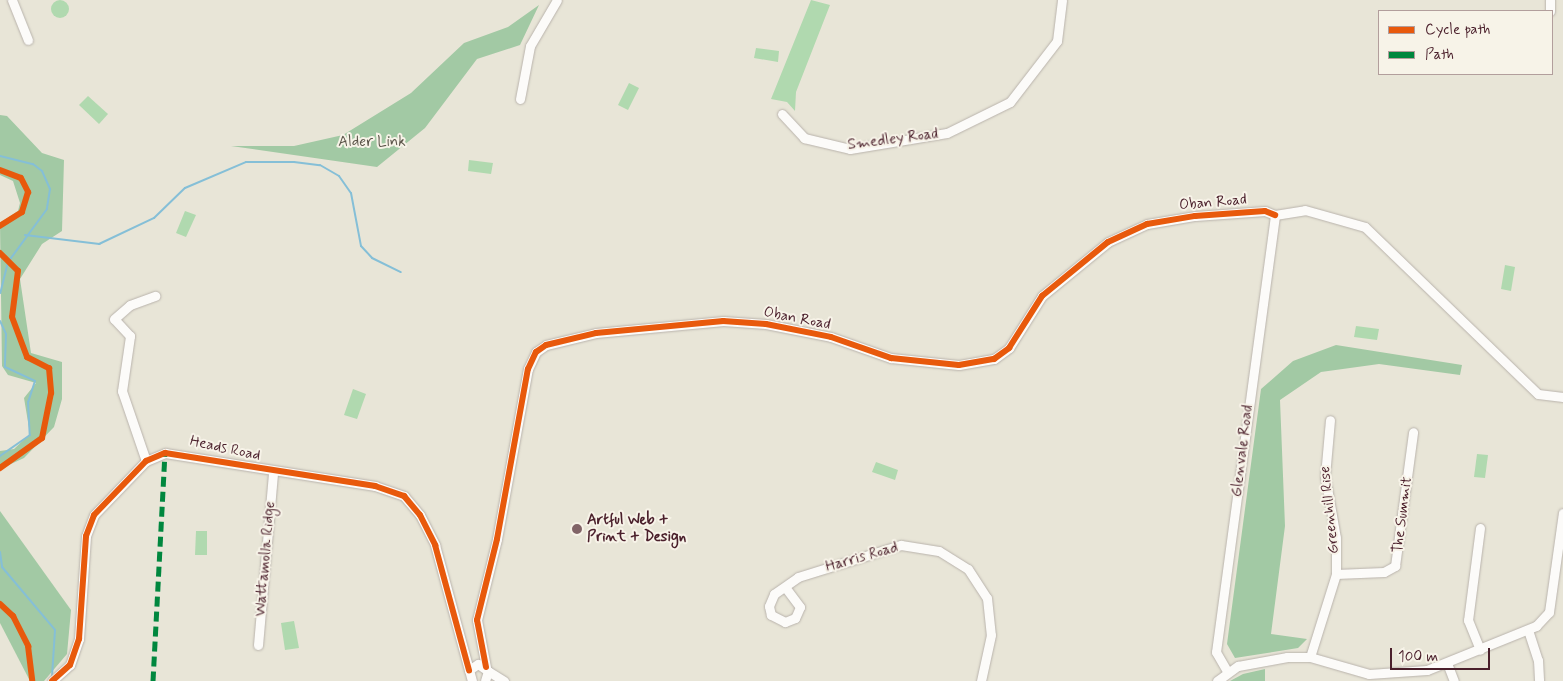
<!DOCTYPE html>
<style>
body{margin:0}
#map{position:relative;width:1563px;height:681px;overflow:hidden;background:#e8e5d7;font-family:Mynerve,sans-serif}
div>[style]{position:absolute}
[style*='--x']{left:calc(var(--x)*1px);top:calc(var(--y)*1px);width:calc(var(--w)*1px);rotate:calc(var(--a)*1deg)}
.green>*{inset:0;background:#b0d9af}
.round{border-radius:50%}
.forest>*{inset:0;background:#a2c9a4}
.stream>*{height:2px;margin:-1px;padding:0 1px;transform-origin:1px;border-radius:1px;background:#85bfd7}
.roads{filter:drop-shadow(0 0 1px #b9b3ac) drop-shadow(0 0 1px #b9b3ac)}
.minor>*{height:9px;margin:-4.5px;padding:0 4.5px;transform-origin:4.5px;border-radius:4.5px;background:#fcfbf9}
.quiet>*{height:5px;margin-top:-2.5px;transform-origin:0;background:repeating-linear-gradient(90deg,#00873e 0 10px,transparent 0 15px)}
.cycleway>*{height:6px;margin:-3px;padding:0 3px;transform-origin:3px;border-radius:3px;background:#e8590c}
.dots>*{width:14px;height:14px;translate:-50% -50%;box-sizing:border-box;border:2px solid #f7f3e8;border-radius:50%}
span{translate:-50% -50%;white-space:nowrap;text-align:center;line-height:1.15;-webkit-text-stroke:4px #f7f3e8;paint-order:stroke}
.street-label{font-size:15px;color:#4a1f2b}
.park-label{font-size:15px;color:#5b5449}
.poi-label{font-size:15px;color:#4a1f2b;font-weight:700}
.left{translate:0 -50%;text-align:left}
.legend{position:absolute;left:1378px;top:10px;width:175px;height:65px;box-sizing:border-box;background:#f7f3e8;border:1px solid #b29e9c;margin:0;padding:6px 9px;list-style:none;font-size:15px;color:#4a1f2b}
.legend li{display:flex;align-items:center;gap:10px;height:25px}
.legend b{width:25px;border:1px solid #b29e9c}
.scale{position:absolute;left:1390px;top:648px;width:100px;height:22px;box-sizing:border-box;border:2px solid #4a1f2b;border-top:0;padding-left:6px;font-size:15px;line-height:18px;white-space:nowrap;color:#4a1f2b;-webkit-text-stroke:4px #f7f3e8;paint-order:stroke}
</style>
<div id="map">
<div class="green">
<div style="clip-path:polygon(811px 0,830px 5px,796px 92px,795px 111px,787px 102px,771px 99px)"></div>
<div class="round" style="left:51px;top:0;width:18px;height:18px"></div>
<div style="clip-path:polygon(756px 48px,779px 51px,778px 62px,754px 58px)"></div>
<div style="clip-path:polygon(629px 83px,639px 88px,628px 110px,618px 105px)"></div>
<div style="clip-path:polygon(88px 96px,108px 114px,99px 124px,79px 105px)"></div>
<div style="clip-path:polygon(469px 160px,493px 163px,491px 174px,468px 171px)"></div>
<div style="clip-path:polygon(185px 211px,196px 215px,186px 237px,176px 233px)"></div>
<div style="clip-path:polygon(1505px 265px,1515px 267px,1511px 291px,1501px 289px)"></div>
<div style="clip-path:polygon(1356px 326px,1379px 329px,1377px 340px,1354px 337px)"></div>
<div style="clip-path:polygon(353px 389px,366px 394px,357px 419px,344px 415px)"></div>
<div style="clip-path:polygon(1477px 454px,1488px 455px,1485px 478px,1474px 477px)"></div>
<div style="clip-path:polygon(876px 462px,898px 470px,895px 480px,872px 472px)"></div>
<div style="clip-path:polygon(196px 531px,207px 531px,207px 555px,195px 555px)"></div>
<div style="clip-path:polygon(294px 621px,299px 648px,285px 650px,281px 623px)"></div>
</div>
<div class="forest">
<div style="clip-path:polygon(539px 5px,520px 45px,477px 59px,425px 128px,377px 167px,231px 146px,294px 146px,343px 135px,411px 93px,464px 43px,508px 27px)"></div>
<div style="clip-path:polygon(0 115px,7px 116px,42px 153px,64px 160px,62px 231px,42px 244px,20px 279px,31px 353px,62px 362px,62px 399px,54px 427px,24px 458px,0 469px,0 451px,14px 449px,30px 434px,24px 398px,36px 383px,8px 375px,2px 366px,0 223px,18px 211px,20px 203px,13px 181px,0 175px)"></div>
<div style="clip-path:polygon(1336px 345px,1462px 365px,1460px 375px,1379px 364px,1321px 372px,1280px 400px,1285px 526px,1271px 634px,1307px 639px,1298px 648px,1235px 658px,1227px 644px,1261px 389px,1293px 361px)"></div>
<div style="clip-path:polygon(0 511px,71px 610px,67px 654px,44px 681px,30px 681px,0 623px)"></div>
<div style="clip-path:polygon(1265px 669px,1265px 681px,1230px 681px,1243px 674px)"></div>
</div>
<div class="stream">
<div style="--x:0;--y:156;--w:34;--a:14"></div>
<div style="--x:33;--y:164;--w:11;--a:38"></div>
<div style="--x:42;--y:171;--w:20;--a:66"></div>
<div style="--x:50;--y:189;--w:20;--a:99"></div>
<div style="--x:47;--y:209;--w:66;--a:126.3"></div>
<div style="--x:8;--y:262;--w:32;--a:104"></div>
<div style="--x:25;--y:235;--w:75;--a:6.9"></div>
<div style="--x:99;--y:244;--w:61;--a:-25.3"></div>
<div style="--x:154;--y:218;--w:43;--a:-44.1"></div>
<div style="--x:185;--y:188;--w:66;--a:-23.1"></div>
<div style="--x:246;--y:162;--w:48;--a:0"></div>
<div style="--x:294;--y:162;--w:26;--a:7"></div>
<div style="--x:320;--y:165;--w:22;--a:30"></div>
<div style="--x:339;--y:176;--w:21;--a:55"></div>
<div style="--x:351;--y:193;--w:54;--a:79.3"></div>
<div style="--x:361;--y:246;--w:16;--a:47"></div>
<div style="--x:372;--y:258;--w:32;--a:26"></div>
<div style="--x:0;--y:321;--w:14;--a:65"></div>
<div style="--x:6;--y:334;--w:33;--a:92"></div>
<div style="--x:5;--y:367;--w:33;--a:25"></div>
<div style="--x:35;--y:381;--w:22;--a:108"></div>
<div style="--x:28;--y:402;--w:33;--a:87"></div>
<div style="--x:30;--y:435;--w:37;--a:145"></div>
<div style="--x:0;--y:552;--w:15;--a:82"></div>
<div style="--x:2;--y:567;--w:82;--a:49.9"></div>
<div style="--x:55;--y:630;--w:47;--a:93.7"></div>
</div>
<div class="roads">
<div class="minor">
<div style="--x:12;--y:0;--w:43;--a:68.2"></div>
<div style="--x:1550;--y:0;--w:11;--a:90"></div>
<div style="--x:520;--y:99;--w:54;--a:-79.3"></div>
<div style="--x:530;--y:46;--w:53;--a:-59.6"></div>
<div style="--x:782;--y:114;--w:33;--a:47"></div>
<div style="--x:804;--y:138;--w:47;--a:13.4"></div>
<div style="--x:850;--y:149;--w:98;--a:-9.4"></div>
<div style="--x:947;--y:133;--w:70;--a:-26.2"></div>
<div style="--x:1010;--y:102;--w:77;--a:-52.4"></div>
<div style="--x:1057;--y:41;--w:41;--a:-83"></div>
<div style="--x:1275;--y:215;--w:30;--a:-9"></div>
<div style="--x:1305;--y:210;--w:62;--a:15.8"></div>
<div style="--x:1365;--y:227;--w:240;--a:44"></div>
<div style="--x:1538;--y:394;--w:25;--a:7"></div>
<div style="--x:146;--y:461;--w:74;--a:-108.9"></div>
<div style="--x:122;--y:391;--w:56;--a:-81.7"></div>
<div style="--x:130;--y:336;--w:23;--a:-133"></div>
<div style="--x:114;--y:319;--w:21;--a:-41"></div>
<div style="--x:130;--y:305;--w:27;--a:-20"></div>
<div style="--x:1480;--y:528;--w:93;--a:97.4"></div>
<div style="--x:1468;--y:620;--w:32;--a:68"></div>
<div style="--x:1336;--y:574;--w:48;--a:-2.4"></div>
<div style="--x:1384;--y:572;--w:13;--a:-29"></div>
<div style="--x:1395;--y:566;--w:135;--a:-82.3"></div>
<div style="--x:785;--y:587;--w:25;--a:53"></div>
<div style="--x:800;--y:607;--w:12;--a:114"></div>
<div style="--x:795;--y:618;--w:11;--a:158"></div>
<div style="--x:785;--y:622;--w:16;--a:-153"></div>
<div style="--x:771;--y:615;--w:9;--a:-103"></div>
<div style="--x:769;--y:606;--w:13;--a:-67"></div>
<div style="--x:774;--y:594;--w:29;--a:-35"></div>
<div style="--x:798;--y:577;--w:108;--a:-17.3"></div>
<div style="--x:901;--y:545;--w:38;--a:9"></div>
<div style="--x:939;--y:551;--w:34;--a:32"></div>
<div style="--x:968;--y:569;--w:35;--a:57"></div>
<div style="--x:987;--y:598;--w:37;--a:84"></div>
<div style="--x:991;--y:635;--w:47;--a:102.3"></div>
<div style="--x:1528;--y:630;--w:32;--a:72"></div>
<div style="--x:1538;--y:660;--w:21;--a:87"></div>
<div style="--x:258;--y:645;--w:173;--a:-85"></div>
<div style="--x:1310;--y:657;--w:87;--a:-72.6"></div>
<div style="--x:1336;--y:574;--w:36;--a:-90"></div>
<div style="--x:1336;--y:538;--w:63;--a:-100.1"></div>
<div style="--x:1325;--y:476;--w:56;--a:-84.9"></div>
<div style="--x:1447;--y:663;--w:19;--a:69"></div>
<div style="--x:486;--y:667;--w:48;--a:-100.8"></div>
<div style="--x:477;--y:620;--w:83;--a:-76.1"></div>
<div style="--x:497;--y:539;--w:173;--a:-79.7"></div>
<div style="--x:528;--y:369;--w:19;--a:-65"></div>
<div style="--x:536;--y:352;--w:12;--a:-35"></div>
<div style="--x:546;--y:345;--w:51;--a:-13.5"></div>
<div style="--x:596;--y:333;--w:128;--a:-5.4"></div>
<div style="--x:723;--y:321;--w:43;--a:4"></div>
<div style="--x:766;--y:324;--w:66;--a:11.3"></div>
<div style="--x:831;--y:337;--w:64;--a:19.3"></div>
<div style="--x:891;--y:358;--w:68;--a:5.9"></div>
<div style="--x:959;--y:365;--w:36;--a:-10"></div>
<div style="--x:994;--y:359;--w:19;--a:-36"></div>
<div style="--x:1009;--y:348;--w:62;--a:-57.6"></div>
<div style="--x:1042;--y:296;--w:85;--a:-39.3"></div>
<div style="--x:1108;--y:242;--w:43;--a:-24.8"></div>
<div style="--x:1147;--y:224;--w:49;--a:-9.5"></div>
<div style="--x:1195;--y:216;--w:70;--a:-4.1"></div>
<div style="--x:1265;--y:211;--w:11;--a:22"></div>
<div style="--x:488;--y:671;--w:19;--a:32"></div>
<div style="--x:1227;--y:671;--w:22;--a:-120"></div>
<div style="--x:1216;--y:652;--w:441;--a:-82.3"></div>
<div style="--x:52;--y:681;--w:24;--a:-42"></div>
<div style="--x:70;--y:665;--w:28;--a:-71"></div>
<div style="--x:79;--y:639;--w:103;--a:-86.1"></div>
<div style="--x:86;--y:536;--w:22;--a:-69"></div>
<div style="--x:94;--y:515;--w:75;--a:-46.1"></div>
<div style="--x:146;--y:461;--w:21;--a:-23"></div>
<div style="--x:165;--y:453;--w:213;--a:8.9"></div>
<div style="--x:375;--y:486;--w:31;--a:19"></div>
<div style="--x:404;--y:496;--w:25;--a:50"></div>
<div style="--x:420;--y:515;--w:34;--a:63"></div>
<div style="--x:435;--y:545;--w:130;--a:74.8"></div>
<div style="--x:472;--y:681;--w:11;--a:-105"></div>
<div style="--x:469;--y:670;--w:11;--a:-34"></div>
<div style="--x:478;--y:664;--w:12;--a:35"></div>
<div style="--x:488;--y:671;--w:10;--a:107"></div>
<div style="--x:1217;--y:681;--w:26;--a:-36"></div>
<div style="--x:1238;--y:666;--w:50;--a:-10.4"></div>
<div style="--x:1287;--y:657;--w:23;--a:0"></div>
<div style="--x:1310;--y:657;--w:61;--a:16.1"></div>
<div style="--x:1369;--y:674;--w:58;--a:-3.9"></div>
<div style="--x:1427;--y:670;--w:118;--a:-22"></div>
<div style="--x:1536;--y:626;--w:19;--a:-47"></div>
<div style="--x:1549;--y:612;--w:100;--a:-82"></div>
</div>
</div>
<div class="quiet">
<div style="--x:153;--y:681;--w:228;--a:-87"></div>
</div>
<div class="cycleway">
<div style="--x:0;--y:170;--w:22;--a:21"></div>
<div style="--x:21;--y:178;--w:16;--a:63"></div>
<div style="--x:28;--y:192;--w:21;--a:107"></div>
<div style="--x:22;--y:212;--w:26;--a:148"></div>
<div style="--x:0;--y:253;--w:25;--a:45"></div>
<div style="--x:18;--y:271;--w:46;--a:97.4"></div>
<div style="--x:12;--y:317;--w:43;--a:69.4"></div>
<div style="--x:27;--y:357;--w:25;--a:27"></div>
<div style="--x:49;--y:368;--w:25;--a:85"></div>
<div style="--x:51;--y:393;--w:46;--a:101.3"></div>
<div style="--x:42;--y:438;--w:52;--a:144.5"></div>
<div style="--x:0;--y:604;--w:18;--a:43"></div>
<div style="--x:13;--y:616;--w:34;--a:63"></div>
<div style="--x:28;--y:646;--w:35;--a:83"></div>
<div style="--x:486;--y:667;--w:48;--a:-100.8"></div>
<div style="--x:477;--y:620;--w:83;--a:-76.1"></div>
<div style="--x:497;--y:539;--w:173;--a:-79.7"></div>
<div style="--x:528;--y:369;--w:19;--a:-65"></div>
<div style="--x:536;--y:352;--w:12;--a:-35"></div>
<div style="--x:546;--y:345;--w:51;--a:-13.5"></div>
<div style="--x:596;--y:333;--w:128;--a:-5.4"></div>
<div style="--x:723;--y:321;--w:43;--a:4"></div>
<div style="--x:766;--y:324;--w:66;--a:11.3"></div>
<div style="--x:831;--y:337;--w:64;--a:19.3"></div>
<div style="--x:891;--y:358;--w:68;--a:5.9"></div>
<div style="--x:959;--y:365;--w:36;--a:-10"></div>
<div style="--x:994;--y:359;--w:19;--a:-36"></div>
<div style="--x:1009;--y:348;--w:62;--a:-57.6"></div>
<div style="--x:1042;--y:296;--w:85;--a:-39.3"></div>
<div style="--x:1108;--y:242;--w:43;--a:-24.8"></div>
<div style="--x:1147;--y:224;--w:49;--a:-9.5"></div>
<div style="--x:1195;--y:216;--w:70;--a:-4.1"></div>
<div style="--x:1265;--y:211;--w:11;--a:22"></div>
<div style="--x:52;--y:681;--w:24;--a:-42"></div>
<div style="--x:70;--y:665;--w:28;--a:-71"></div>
<div style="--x:79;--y:639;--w:103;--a:-86.1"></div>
<div style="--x:86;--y:536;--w:22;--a:-69"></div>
<div style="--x:94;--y:515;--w:75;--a:-46.1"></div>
<div style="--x:146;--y:461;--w:21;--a:-23"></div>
<div style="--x:165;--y:453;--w:213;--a:8.9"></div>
<div style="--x:375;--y:486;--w:31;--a:19"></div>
<div style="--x:404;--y:496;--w:25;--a:50"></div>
<div style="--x:420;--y:515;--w:34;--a:63"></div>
<div style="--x:435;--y:545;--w:130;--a:74.8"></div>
</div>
<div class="dots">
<div style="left:577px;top:529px;background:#816467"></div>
</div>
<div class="street-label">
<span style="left:893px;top:140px;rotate:-7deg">Smedley Road</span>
<span style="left:1213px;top:203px;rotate:-5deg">Oban Road</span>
<span style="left:797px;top:319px;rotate:11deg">Oban Road</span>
<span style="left:225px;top:449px;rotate:12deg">Heads Road</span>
<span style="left:1243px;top:451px;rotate:-83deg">Glenvale Road</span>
<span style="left:1330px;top:510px;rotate:-96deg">Greenhill Rise</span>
<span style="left:1403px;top:515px;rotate:-83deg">The Summit</span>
<span style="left:862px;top:558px;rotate:-16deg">Harris Road</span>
<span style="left:266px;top:559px;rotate:-85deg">Wattamolla Ridge</span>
</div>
<div class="park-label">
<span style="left:372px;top:143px">Alder Link</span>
</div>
<div class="poi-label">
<span class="left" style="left:587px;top:529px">Artful Web +<br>Print + Design</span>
</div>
<ul class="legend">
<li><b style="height:6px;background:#e8590c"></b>Cycle path</li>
<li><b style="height:6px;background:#00873e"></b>Path</li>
</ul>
<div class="scale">100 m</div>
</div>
